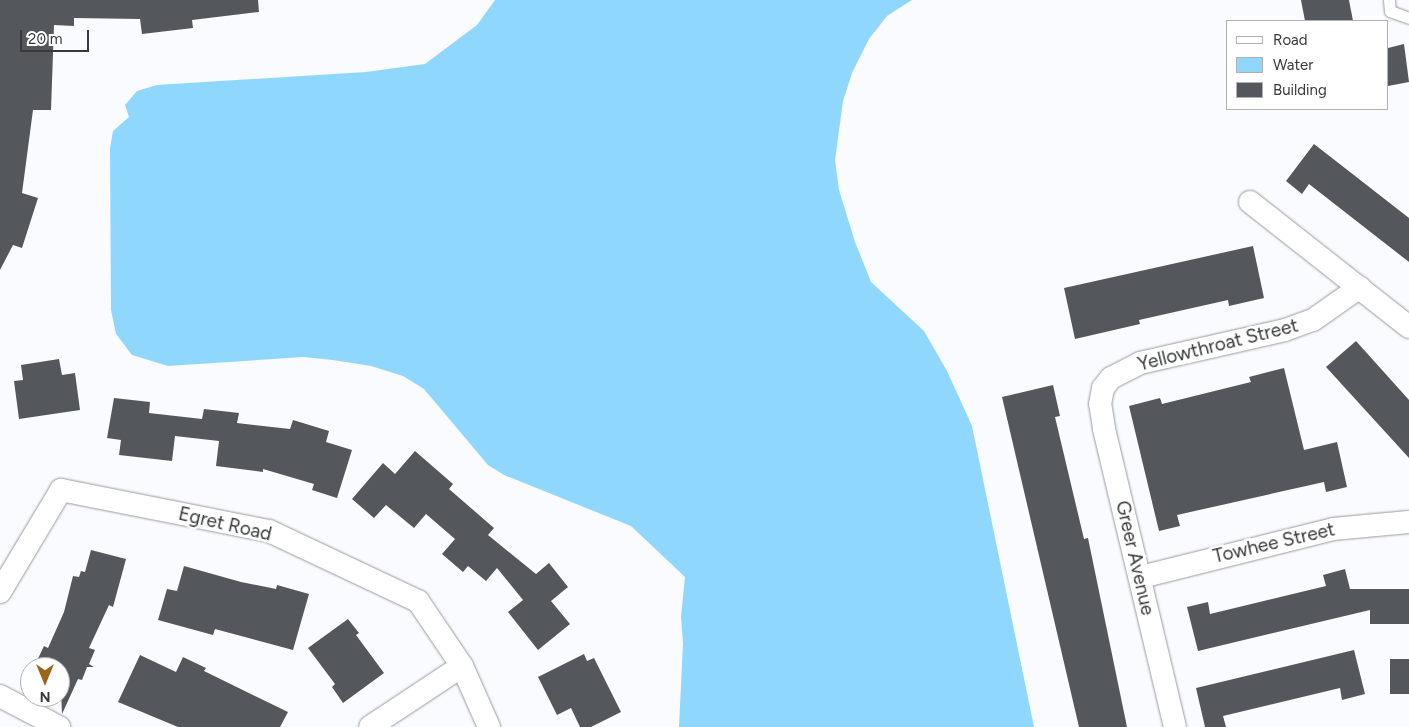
<!DOCTYPE html>
<style>
body{margin:0}
#map{position:relative;width:1409px;height:727px;overflow:hidden;background:#f9fbfe;font-family:Figtree,sans-serif}
div>[style]{position:absolute}
[style*='--x']{left:calc(var(--x)*1px);top:calc(var(--y)*1px);width:calc(var(--w)*1px);rotate:calc(var(--a)*1deg)}
.water>*{inset:0;background:#90d7fe}
.building>*{inset:0;background:#54575b}
.roads{filter:drop-shadow(0 0 1px #989b9f) drop-shadow(0 0 1px #989b9f)}
.lane>*{height:11px;margin:-5.5px;padding:0 5.5px;transform-origin:5.5px;border-radius:5.5px;background:#fff}
.street>*{height:22px;margin:-11px;padding:0 11px;transform-origin:11px;border-radius:11px;background:#fff}
span{translate:-50% -50%;white-space:nowrap;text-align:center;line-height:1.15;-webkit-text-stroke:5px #fff;paint-order:stroke}
.street-label{font-size:19px;color:#37393a}
.legend{position:absolute;left:1226px;top:20px;width:162px;height:90px;box-sizing:border-box;background:#fff;border:1px solid #afb0b0;margin:0;padding:6px 9px;list-style:none;font-size:15px;color:#37393a}
.legend li{display:flex;align-items:center;gap:10px;height:25px}
.legend b{width:25px;border:1px solid #afb0b0}
.north{position:absolute;left:20px;top:657px;width:50px;height:50px;box-sizing:border-box;background:#fff;border:1px solid #afb0b0;border-radius:50%;rotate:180deg;font-size:14px;font-weight:700;line-height:20px;text-align:center;color:#37393a}
.north::after{content:'';display:block;margin:auto;width:18px;height:22px;background:#9a661d;clip-path:polygon(50% 0,100% 100%,50% 72%,0 100%)}
.scale{position:absolute;left:20px;top:30px;width:69px;height:22px;box-sizing:border-box;border:2px solid #37393a;border-top:0;padding-left:6px;font-size:15px;line-height:18px;white-space:nowrap;color:#37393a;-webkit-text-stroke:4px #fff;paint-order:stroke}
</style>
<div id="map">
<div class="water">
<div style="clip-path:polygon(495px 0,912px 0,887px 16px,869px 39px,852px 73px,843px 101px,835px 160px,839px 190px,855px 242px,871px 282px,924px 331px,947px 371px,972px 426px,1034px 727px,679px 727px,683px 643px,681px 617px,685px 577px,631px 526px,504px 475px,488px 465px,424px 389px,403px 376px,371px 366px,333px 360px,303px 357px,168px 366px,132px 355px,116px 334px,111px 310px,110px 148px,113px 131px,129px 117px,125px 105px,137px 91px,157px 85px,366px 72px,425px 64px,477px 25px)"></div>
</div>
<div class="building">
<div style="clip-path:polygon(0 0,258px 0,259px 12px,192px 20px,193px 28px,142px 34px,140px 19px,74px 18px,74px 26px,54px 25px,51px 110px,33px 110px,22px 193px,38px 198px,22px 248px,13px 245px,0 270px)"></div>
<div style="clip-path:polygon(1301px 0,1349px 0,1353px 21px,1305px 21px)"></div>
<div style="clip-path:polygon(1404px 44px,1409px 82px,1388px 86px,1388px 48px)"></div>
<div style="clip-path:polygon(1314px 144px,1409px 218px,1409px 262px,1309px 184px,1302px 194px,1286px 181px)"></div>
<div style="clip-path:polygon(1253px 246px,1264px 298px,1229px 306px,1228px 300px,1139px 320px,1140px 324px,1075px 339px,1064px 288px)"></div>
<div style="clip-path:polygon(1356px 341px,1409px 400px,1409px 458px,1326px 367px)"></div>
<div style="clip-path:polygon(59px 359px,62px 375px,75px 373px,80px 410px,19px 419px,14px 381px,23px 380px,21px 365px)"></div>
<div style="clip-path:polygon(1284px 368px,1304px 450px,1337px 442px,1347px 487px,1326px 492px,1324px 482px,1177px 515px,1180px 526px,1159px 531px,1129px 406px,1160px 398px,1162px 404px,1251px 382px,1249px 377px)"></div>
<div style="clip-path:polygon(1053px 385px,1060px 416px,1055px 417px,1084px 539px,1088px 538px,1127px 727px,1079px 727px,1002px 397px)"></div>
<div style="clip-path:polygon(114px 398px,150px 402px,149px 413px,202px 419px,204px 409px,239px 413px,237px 423px,290px 429px,293px 420px,329px 431px,326px 442px,352px 450px,337px 498px,312px 490px,314px 484px,263px 469px,263px 472px,216px 466px,219px 441px,175px 436px,172px 461px,119px 455px,121px 440px,107px 438px)"></div>
<div style="clip-path:polygon(415px 451px,453px 484px,449px 489px,494px 528px,488px 535px,536px 574px,549px 563px,568px 587px,551px 601px,570px 624px,538px 650px,508px 612px,523px 600px,497px 568px,486px 581px,468px 566px,463px 572px,442px 554px,455px 539px,426px 514px,414px 528px,386px 505px,374px 518px,352px 499px,383px 463px,395px 474px)"></div>
<div style="clip-path:polygon(91px 550px,126px 559px,113px 607px,109px 605px,89px 648px,95px 650px,89px 664px,94px 667px,87px 667px,82px 680px,78px 679px,62px 714px,60px 667px,34px 667px,44px 646px,48px 648px,64px 612px,73px 576px,79px 577px,81px 571px,85px 572px)"></div>
<div style="clip-path:polygon(184px 566px,241px 582px,276px 589px,277px 585px,309px 594px,293px 650px,215px 629px,213px 635px,158px 620px,167px 589px,177px 591px)"></div>
<div style="clip-path:polygon(1345px 569px,1350px 589px,1409px 589px,1409px 624px,1370px 624px,1370px 610px,1198px 651px,1187px 607px,1208px 602px,1210px 614px,1326px 586px,1323px 575px)"></div>
<div style="clip-path:polygon(348px 619px,359px 633px,356px 635px,384px 673px,343px 703px,332px 687px,335px 684px,308px 648px)"></div>
<div style="clip-path:polygon(1354px 650px,1365px 694px,1342px 700px,1340px 688px,1223px 716px,1226px 727px,1205px 727px,1196px 688px)"></div>
<div style="clip-path:polygon(584px 654px,587px 661px,594px 658px,621px 712px,591px 727px,580px 727px,571px 708px,557px 715px,538px 677px)"></div>
<div style="clip-path:polygon(140px 655px,176px 672px,183px 657px,206px 668px,204px 671px,288px 712px,280px 727px,178px 727px,118px 702px)"></div>
<div style="clip-path:polygon(1390px 659px,1409px 659px,1409px 694px,1390px 694px)"></div>
</div>
<div class="roads">
<div class="lane">
<div style="--x:1389;--y:0;--w:11;--a:85"></div>
<div style="--x:1390;--y:11;--w:20;--a:20"></div>
</div>
<div class="street">
<div style="--x:1250;--y:202;--w:202;--a:38.2"></div>
<div style="--x:1141;--y:577;--w:198;--a:-14"></div>
<div style="--x:1333;--y:529;--w:76;--a:-5.3"></div>
<div style="--x:0;--y:592;--w:119;--a:-59.1"></div>
<div style="--x:61;--y:490;--w:212;--a:11.2"></div>
<div style="--x:269;--y:531;--w:165;--a:25.2"></div>
<div style="--x:418;--y:601;--w:78;--a:55.9"></div>
<div style="--x:462;--y:666;--w:110;--a:146.5"></div>
<div style="--x:462;--y:666;--w:67;--a:66.1"></div>
<div style="--x:0;--y:696;--w:67;--a:27.7"></div>
<div style="--x:1175;--y:727;--w:307;--a:-103.4"></div>
<div style="--x:1104;--y:428;--w:24;--a:-99"></div>
<div style="--x:1100;--y:404;--w:16;--a:-79"></div>
<div style="--x:1103;--y:388;--w:13;--a:-51"></div>
<div style="--x:1111;--y:378;--w:33;--a:-27"></div>
<div style="--x:1140;--y:363;--w:149;--a:-12.8"></div>
<div style="--x:1285;--y:330;--w:30;--a:-20"></div>
<div style="--x:1313;--y:320;--w:57;--a:-35.1"></div>
</div>
</div>
<div class="street-label">
<span style="left:1218px;top:345px;rotate:-14deg">Yellowthroat Street</span>
<span style="left:225px;top:524px;rotate:13deg">Egret Road</span>
<span style="left:1274px;top:543px;rotate:-13deg">Towhee Street</span>
<span style="left:1135px;top:558px;rotate:77deg">Greer Avenue</span>
</div>
<ul class="legend">
<li><b style="height:6px;background:#fff"></b>Road</li>
<li><b style="height:14px;background:#90d7fe"></b>Water</li>
<li><b style="height:14px;background:#54575b"></b>Building</li>
</ul>
<div class="north">N</div>
<div class="scale">20 m</div>
</div>
